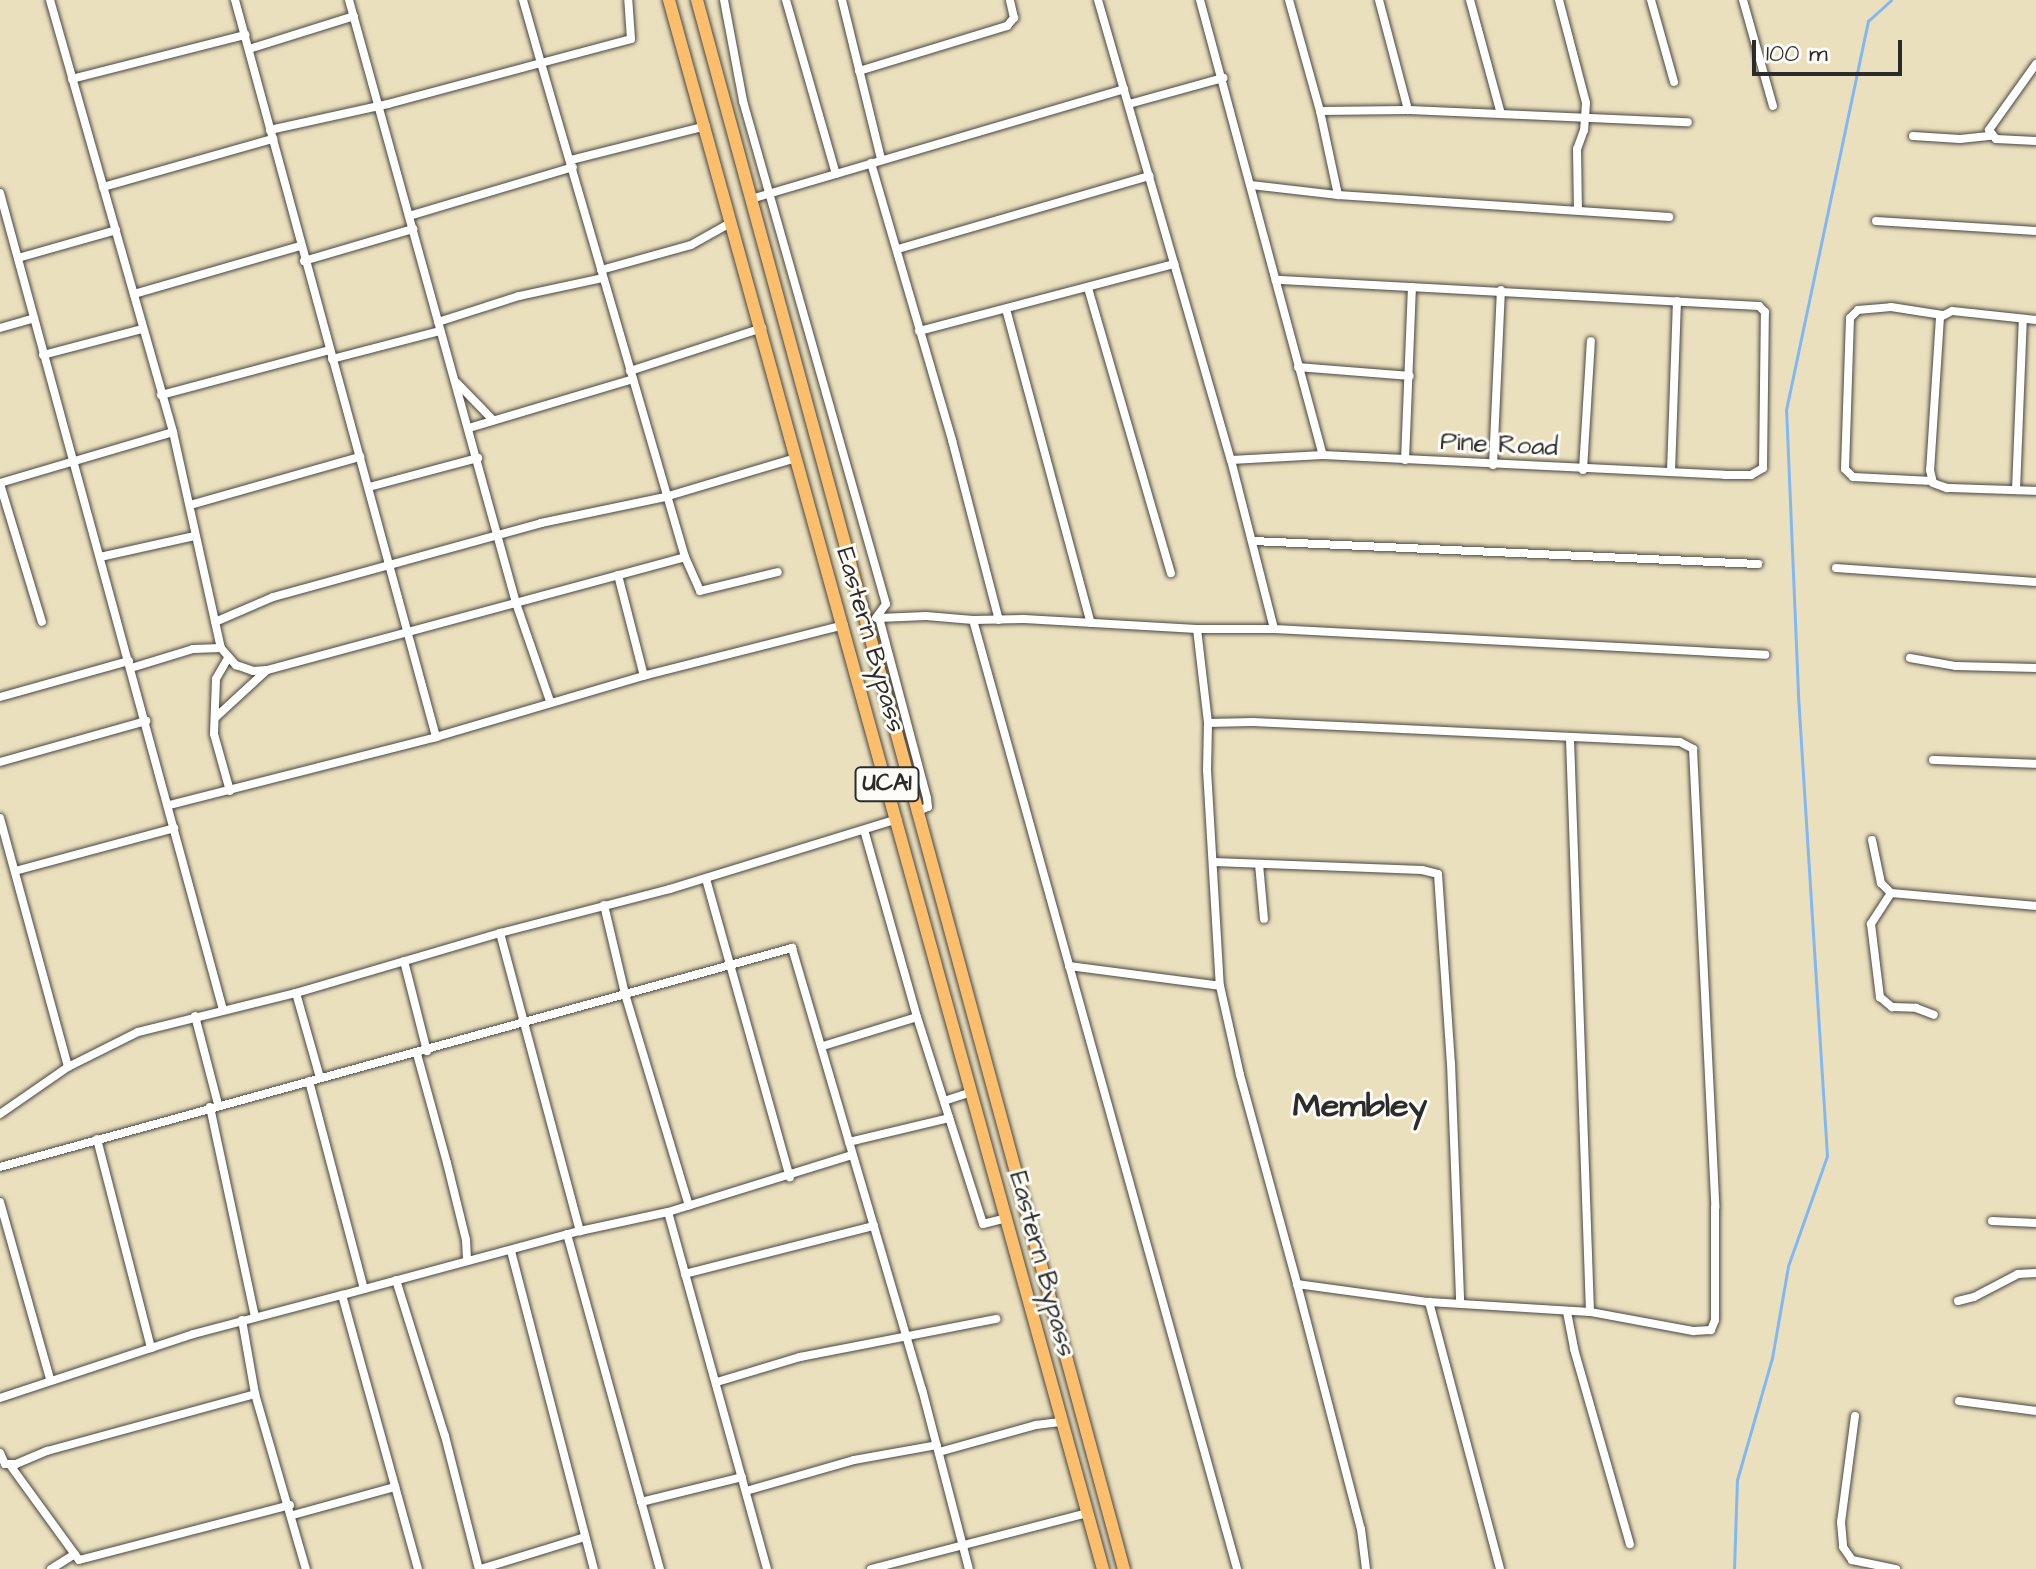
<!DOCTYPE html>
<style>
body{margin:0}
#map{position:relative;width:2036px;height:1569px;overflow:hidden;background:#ebe0be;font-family:"Architects Daughter",sans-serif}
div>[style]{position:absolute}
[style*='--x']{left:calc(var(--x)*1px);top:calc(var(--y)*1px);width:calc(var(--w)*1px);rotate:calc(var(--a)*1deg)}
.stream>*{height:3px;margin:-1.5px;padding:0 1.5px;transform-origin:1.5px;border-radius:1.5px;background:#82b8f1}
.roads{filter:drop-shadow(0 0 2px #484641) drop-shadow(0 0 2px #484641)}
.minor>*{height:8px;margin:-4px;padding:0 4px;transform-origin:4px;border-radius:4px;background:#fff}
.primary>*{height:12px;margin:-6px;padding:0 6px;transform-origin:6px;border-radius:6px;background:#fabe6d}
span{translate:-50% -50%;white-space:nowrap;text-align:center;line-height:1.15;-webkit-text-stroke:6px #fdfcf7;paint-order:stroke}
.shield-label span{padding:2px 6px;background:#fdfcf7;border:2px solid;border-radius:6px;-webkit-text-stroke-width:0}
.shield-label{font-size:24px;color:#2b2b2b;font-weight:700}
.street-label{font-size:26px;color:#2b2b2b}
.district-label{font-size:34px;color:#2b2b2b;font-weight:700}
.scale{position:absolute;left:1752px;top:40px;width:150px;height:36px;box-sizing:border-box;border:4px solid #2b2b2b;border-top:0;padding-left:10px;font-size:24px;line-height:28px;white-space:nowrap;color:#2b2b2b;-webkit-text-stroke:6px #fdfcf7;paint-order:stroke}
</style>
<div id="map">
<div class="stream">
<div style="--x:1734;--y:1569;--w:89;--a:-88.1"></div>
<div style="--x:1737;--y:1480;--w:127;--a:-74"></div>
<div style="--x:1772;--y:1358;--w:93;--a:-80.1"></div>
<div style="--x:1788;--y:1266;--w:117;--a:-70.5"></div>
<div style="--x:1827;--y:1156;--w:464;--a:-93.6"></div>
<div style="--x:1798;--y:693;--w:283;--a:-92.4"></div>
<div style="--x:1786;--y:410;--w:398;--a:-78.1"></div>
<div style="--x:1868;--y:21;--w:31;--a:-42"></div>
</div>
<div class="roads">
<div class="minor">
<div style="--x:50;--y:0;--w:449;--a:74.1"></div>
<div style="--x:173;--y:432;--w:221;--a:77.5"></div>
<div style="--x:221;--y:648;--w:23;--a:49"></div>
<div style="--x:236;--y:665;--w:18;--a:19"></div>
<div style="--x:253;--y:671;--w:14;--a:-4"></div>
<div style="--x:267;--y:670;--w:433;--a:-15.1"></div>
<div style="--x:685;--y:557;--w:515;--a:-106.25"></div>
<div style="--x:541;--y:63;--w:158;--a:165"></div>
<div style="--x:388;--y:104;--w:121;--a:167.6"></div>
<div style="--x:235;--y:0;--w:764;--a:74.74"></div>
<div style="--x:349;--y:0;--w:626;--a:74.52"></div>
<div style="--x:516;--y:603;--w:104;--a:70.9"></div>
<div style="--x:523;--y:0;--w:66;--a:74.1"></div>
<div style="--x:541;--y:63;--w:93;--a:-14.9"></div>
<div style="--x:631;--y:39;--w:39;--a:-94"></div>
<div style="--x:724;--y:0;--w:103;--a:79.3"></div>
<div style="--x:743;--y:101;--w:523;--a:74.13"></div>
<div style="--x:886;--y:604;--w:17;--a:126"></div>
<div style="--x:786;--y:0;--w:181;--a:74"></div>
<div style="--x:842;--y:0;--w:164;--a:76.2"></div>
<div style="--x:1098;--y:0;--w:479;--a:73.9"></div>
<div style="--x:1231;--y:460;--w:174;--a:75.7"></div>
<div style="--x:1200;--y:0;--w:471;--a:74.9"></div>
<div style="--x:1289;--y:0;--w:115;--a:74.4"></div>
<div style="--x:1320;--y:111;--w:86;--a:77.9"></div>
<div style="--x:1379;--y:0;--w:114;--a:75.2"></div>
<div style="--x:1470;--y:0;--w:118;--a:74.8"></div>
<div style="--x:1559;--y:0;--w:106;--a:75.3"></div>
<div style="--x:1586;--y:103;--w:27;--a:94"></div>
<div style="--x:1584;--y:130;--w:20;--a:110"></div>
<div style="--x:1577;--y:149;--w:61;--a:89.1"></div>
<div style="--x:1651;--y:0;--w:85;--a:74.3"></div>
<div style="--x:1743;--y:0;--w:110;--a:74.2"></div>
<div style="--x:249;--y:49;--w:110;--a:-17.4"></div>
<div style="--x:2036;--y:64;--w:81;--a:125.5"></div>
<div style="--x:1989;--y:130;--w:11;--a:52"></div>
<div style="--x:1996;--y:139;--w:40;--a:2.9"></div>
<div style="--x:859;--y:71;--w:155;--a:-16.9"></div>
<div style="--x:1007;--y:26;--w:11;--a:-49"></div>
<div style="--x:1014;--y:18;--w:18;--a:-103"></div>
<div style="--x:72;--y:79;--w:179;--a:-14.3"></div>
<div style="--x:1129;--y:104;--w:98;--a:-15.5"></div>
<div style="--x:1320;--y:111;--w:88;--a:-0.7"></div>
<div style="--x:1408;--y:110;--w:280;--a:2.5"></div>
<div style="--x:1913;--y:136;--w:47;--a:3.7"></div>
<div style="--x:1960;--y:139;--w:31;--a:-6"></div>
<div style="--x:571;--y:160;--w:139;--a:-14.1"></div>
<div style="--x:871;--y:163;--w:289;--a:73.7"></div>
<div style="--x:952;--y:440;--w:186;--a:75.4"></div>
<div style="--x:1251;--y:185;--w:88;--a:6.6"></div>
<div style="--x:1338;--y:195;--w:332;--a:3.8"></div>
<div style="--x:103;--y:187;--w:177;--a:-15.8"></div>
<div style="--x:0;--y:193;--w:847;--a:74.73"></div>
<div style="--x:751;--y:199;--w:389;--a:-16.4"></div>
<div style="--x:409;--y:216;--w:171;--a:-16.6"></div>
<div style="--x:1876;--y:221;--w:160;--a:3.6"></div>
<div style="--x:898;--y:249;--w:262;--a:-16.2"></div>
<div style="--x:18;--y:258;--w:102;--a:-15.9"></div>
<div style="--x:304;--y:261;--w:114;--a:-16.4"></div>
<div style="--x:601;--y:270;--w:93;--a:-15.5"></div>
<div style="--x:691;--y:245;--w:47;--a:-29.3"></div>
<div style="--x:1088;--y:288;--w:297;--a:73.8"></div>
<div style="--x:134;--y:294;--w:173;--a:-16.1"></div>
<div style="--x:1006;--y:309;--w:325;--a:74.9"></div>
<div style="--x:2036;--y:320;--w:84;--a:-173.9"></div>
<div style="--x:1952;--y:311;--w:13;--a:153"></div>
<div style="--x:1940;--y:317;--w:153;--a:93.7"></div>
<div style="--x:1930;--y:470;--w:13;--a:77"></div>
<div style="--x:1933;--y:483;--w:15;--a:20"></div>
<div style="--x:1947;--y:488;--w:89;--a:1.9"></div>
<div style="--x:438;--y:322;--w:85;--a:-17.8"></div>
<div style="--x:519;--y:296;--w:86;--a:-12.1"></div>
<div style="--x:0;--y:328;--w:35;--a:-16"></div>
<div style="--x:919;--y:331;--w:264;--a:-14.7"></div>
<div style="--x:43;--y:355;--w:102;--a:-14.7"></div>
<div style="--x:332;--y:359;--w:112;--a:-14.5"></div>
<div style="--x:1298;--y:367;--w:112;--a:4.6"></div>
<div style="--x:630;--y:371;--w:139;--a:-18"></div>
<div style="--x:457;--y:383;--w:52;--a:45.8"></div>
<div style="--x:161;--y:395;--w:175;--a:-14.9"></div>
<div style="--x:469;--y:428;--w:171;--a:-16.6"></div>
<div style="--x:1231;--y:460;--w:92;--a:-3.1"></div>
<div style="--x:1323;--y:455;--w:402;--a:2.8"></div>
<div style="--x:1725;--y:475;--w:26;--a:0"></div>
<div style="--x:1751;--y:475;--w:14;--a:-30"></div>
<div style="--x:1763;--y:468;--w:156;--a:-89.3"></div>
<div style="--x:1765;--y:312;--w:8;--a:-135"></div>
<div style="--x:1759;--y:306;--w:484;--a:-176.9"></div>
<div style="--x:1405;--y:460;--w:173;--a:-87.7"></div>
<div style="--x:1493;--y:465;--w:175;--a:-87.4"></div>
<div style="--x:1583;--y:470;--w:129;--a:-86.5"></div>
<div style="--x:1671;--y:472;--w:171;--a:-88"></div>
<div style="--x:1932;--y:481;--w:79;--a:-177.1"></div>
<div style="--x:1853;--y:477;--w:11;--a:-135"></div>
<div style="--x:1845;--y:469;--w:151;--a:-88.1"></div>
<div style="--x:1850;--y:318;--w:11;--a:-45"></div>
<div style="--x:1858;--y:310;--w:33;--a:-5"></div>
<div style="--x:1891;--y:307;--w:52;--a:8.9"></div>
<div style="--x:0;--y:483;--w:180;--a:-16.4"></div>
<div style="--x:0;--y:484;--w:144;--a:73.1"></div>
<div style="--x:369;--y:487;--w:113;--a:-14.9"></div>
<div style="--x:2016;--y:490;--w:171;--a:-87.7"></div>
<div style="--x:190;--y:505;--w:177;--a:-15.8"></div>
<div style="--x:1253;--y:541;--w:506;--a:2.61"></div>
<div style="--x:100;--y:557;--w:97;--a:-12.5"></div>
<div style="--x:685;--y:557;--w:37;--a:66"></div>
<div style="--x:700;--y:591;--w:80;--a:-13.7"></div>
<div style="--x:1836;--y:568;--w:200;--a:4"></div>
<div style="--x:618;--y:575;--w:104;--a:75.6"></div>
<div style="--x:973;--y:620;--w:51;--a:-1.1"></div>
<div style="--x:1024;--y:619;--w:173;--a:3.3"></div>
<div style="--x:1197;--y:629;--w:95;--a:83.3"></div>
<div style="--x:1208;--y:723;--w:47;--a:91.2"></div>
<div style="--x:1207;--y:770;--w:216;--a:86.6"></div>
<div style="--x:215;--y:622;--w:63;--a:-23.3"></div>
<div style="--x:273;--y:597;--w:278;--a:-15.4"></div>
<div style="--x:541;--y:523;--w:127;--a:-11.8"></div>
<div style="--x:665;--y:497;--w:137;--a:-16.6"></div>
<div style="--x:1197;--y:629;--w:77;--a:0"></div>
<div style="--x:1274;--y:629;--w:492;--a:3"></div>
<div style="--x:228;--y:658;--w:24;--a:120"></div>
<div style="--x:216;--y:679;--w:55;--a:92.1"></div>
<div style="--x:214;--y:734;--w:59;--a:74.3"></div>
<div style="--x:1910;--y:658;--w:47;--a:9.9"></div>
<div style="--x:1956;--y:666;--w:80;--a:1.4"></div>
<div style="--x:131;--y:668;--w:65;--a:-17"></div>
<div style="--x:193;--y:649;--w:28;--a:-2"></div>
<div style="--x:0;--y:697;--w:134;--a:-15.6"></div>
<div style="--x:216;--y:717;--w:69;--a:-42.7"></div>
<div style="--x:1208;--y:723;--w:45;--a:-1.3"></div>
<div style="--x:1253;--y:722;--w:427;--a:2.7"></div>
<div style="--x:1680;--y:742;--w:15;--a:28"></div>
<div style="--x:1693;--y:749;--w:459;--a:87.2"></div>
<div style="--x:1715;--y:1207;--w:113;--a:90"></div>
<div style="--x:1715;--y:1320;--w:11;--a:112"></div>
<div style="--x:1711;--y:1330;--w:18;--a:177"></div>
<div style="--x:1693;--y:1331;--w:105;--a:-169.5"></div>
<div style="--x:1933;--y:760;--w:103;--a:2.2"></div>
<div style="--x:0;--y:762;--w:152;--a:-15.7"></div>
<div style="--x:170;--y:805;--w:275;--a:-14.3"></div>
<div style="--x:436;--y:737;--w:220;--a:-16.4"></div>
<div style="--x:647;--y:675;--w:203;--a:-14.2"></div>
<div style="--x:916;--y:812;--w:13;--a:-23"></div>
<div style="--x:928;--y:807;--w:9;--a:-96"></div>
<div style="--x:927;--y:798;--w:186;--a:-104.9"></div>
<div style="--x:879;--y:618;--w:47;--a:-2.4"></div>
<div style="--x:926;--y:616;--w:47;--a:4.9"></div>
<div style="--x:973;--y:620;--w:985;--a:74.45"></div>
<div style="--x:0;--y:818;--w:258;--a:74.7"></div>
<div style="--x:1872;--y:840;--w:44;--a:78.2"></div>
<div style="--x:1881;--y:883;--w:14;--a:45"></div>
<div style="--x:1891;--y:893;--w:146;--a:5.1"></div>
<div style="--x:1214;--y:862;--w:208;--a:2.2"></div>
<div style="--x:1422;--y:870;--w:16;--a:14"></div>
<div style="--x:1438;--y:874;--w:189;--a:86.1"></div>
<div style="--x:1451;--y:1063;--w:239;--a:87.8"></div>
<div style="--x:1259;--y:864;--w:55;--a:84.8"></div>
<div style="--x:15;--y:871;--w:165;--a:-15.1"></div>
<div style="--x:706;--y:879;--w:310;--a:74.3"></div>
<div style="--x:1891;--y:893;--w:37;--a:123"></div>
<div style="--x:1871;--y:924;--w:74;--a:83"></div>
<div style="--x:1880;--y:997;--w:16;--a:40"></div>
<div style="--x:1892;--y:1007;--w:24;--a:2"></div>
<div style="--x:1916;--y:1008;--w:19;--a:21"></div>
<div style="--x:604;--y:905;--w:91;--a:76.7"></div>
<div style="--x:625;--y:994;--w:221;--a:73.2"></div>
<div style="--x:500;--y:933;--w:309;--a:75"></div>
<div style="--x:404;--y:961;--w:93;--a:75.7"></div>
<div style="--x:1069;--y:966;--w:152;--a:7.5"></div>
<div style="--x:1220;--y:986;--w:91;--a:77.3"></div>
<div style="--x:1240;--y:1075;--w:217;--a:74.7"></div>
<div style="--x:1297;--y:1284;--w:133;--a:7.8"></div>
<div style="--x:1429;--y:1302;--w:276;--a:75.1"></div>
<div style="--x:296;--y:993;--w:88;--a:74.2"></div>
<div style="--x:195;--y:1016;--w:91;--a:75.4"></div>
<div style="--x:917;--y:1017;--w:217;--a:72.3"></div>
<div style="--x:983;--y:1224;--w:25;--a:-14"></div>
<div style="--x:823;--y:1046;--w:98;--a:-17.1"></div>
<div style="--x:917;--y:1017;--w:194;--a:-105.8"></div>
<div style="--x:417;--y:1054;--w:113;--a:74.6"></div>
<div style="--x:447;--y:1163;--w:79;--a:76.1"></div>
<div style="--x:466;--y:1240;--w:21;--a:87"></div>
<div style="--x:309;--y:1081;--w:215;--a:75.2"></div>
<div style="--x:944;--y:1101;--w:29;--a:-18"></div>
<div style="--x:210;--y:1107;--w:215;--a:77.9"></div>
<div style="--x:0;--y:1114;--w:83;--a:-34.7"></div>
<div style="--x:68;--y:1067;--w:78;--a:-26.6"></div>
<div style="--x:138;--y:1032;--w:163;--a:-13.9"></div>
<div style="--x:296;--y:993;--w:213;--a:-16.4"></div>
<div style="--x:500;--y:933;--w:176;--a:-14.5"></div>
<div style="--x:670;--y:889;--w:238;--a:-17.1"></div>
<div style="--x:97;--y:1139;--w:216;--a:75.5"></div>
<div style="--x:849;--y:1142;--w:103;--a:-13.5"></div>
<div style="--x:0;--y:1167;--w:822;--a:-15.46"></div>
<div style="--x:792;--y:948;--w:460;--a:73.6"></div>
<div style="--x:922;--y:1389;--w:186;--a:75.4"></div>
<div style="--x:0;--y:1202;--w:184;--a:74.2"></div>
<div style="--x:668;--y:1212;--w:370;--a:74.5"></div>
<div style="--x:1992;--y:1221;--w:44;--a:2.6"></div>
<div style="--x:567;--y:1234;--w:348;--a:74.5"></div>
<div style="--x:511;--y:1251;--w:329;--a:75.4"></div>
<div style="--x:685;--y:1274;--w:195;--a:-14.3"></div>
<div style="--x:396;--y:1280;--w:164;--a:72.6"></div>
<div style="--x:445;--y:1436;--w:137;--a:75.7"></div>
<div style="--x:1297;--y:1284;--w:253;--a:75.4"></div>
<div style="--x:1361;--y:1529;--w:40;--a:82.9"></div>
<div style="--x:342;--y:1295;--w:246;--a:-15.1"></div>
<div style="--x:580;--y:1231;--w:90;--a:-12.2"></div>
<div style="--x:668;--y:1212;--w:193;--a:-17.2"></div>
<div style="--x:1958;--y:1301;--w:16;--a:-14"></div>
<div style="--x:1974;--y:1297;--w:50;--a:-27.6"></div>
<div style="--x:2018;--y:1274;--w:18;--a:-3"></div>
<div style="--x:1429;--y:1302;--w:161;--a:3.6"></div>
<div style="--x:1590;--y:1312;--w:574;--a:-92"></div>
<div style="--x:1567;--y:1312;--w:38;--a:79"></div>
<div style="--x:1574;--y:1349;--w:203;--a:74"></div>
<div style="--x:242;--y:1320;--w:75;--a:80"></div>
<div style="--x:255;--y:1394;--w:182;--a:73.8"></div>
<div style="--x:717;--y:1382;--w:87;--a:-16.8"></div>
<div style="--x:800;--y:1357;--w:200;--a:-11"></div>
<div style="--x:0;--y:1398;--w:203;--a:-18.3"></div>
<div style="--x:193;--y:1334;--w:154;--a:-14.7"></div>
<div style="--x:342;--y:1295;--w:284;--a:74.5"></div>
<div style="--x:1959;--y:1401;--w:78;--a:7.4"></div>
<div style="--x:1855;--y:1416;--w:107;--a:97.5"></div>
<div style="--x:1841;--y:1522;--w:25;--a:85"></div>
<div style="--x:1843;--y:1547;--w:16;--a:55"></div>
<div style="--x:1852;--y:1560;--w:45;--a:11.6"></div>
<div style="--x:939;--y:1452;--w:101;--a:-15.6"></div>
<div style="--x:1036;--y:1425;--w:26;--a:-7"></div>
<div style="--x:0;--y:1453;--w:12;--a:66"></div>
<div style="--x:5;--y:1464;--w:11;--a:0"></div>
<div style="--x:16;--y:1464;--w:34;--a:-23"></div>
<div style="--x:47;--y:1451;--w:216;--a:-15.3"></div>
<div style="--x:10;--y:1465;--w:117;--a:54"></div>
<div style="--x:79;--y:1560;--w:218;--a:-14.6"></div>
<div style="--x:746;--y:1491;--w:112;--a:-16"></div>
<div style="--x:854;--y:1460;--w:84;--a:-10.2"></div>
<div style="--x:641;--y:1502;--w:104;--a:-13.9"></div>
<div style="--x:293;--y:1515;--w:106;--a:-15.4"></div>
<div style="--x:51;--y:1569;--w:28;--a:-32"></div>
<div style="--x:481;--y:1569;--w:109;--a:-17.1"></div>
<div style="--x:871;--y:1569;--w:224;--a:-14.5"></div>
</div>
<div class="primary">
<div style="--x:669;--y:0;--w:1628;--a:74.54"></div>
<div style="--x:697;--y:0;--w:1626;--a:74.78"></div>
</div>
</div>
<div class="shield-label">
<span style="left:887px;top:784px">UCA1</span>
</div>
<div class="street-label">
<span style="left:1499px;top:445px;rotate:3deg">Pine Road</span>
<span style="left:870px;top:640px;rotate:74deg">Eastern Bypass</span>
<span style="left:1042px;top:1264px;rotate:75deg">Eastern Bypass</span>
</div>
<div class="district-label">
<span style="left:1360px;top:1107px">Membley</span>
</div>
<div class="scale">100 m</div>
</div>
